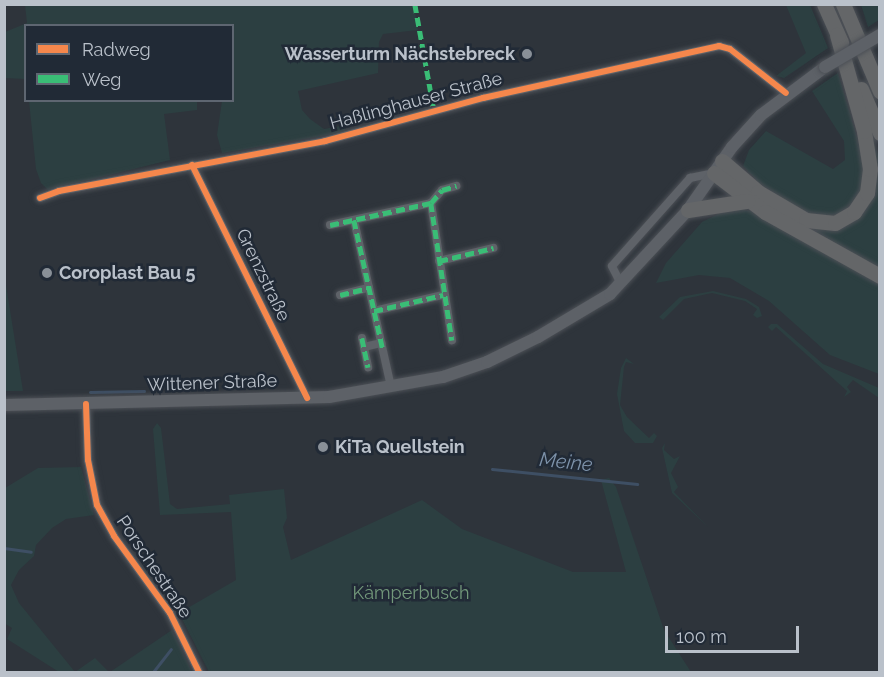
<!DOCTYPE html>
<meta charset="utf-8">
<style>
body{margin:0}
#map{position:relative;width:884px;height:677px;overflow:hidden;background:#2e343b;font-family:Raleway,sans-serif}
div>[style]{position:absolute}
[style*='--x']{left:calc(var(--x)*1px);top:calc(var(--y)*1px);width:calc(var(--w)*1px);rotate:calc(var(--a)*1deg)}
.green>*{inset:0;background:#2c3f41}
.stream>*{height:3px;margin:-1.5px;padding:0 1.5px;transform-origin:1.5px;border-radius:1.5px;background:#3e4f64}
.roads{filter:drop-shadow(0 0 2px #4c5056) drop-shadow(0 0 2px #4c5056)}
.street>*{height:8px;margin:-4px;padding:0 4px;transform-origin:4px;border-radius:4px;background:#5e6268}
.secondary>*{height:12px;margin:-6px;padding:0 6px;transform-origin:6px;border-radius:6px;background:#5d6167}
.highway>*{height:15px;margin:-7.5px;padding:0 7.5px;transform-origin:7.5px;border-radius:7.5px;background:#646668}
.bridges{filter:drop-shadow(0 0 2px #4c5056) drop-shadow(0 0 2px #4c5056)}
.secondary-bridge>*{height:12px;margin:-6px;padding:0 6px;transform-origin:6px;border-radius:6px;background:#5d6167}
.quiet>*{height:4.5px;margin-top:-2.25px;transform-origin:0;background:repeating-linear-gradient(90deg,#3abd76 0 9px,transparent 0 13.5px)}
.cycleway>*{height:6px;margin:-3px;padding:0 3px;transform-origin:3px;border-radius:3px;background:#f5874c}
.dots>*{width:16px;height:16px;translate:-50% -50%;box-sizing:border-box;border:3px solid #212a36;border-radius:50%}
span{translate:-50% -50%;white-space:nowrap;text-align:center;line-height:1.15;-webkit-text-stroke:5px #212a36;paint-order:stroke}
.poi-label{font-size:18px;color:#bac1ca;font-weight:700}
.right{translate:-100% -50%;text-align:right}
.left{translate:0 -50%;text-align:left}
.street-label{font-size:18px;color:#bac1ca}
.park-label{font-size:18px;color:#73997b}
.water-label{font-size:20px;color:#7d92aa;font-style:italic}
.frame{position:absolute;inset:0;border:6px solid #bac1ca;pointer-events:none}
.legend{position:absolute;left:24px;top:24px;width:210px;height:78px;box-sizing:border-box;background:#212a36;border:2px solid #5e6671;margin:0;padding:8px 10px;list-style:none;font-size:18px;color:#bac1ca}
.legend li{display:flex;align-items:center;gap:12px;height:30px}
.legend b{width:30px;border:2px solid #5e6671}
.scale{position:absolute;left:665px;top:626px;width:134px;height:27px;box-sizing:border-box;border:3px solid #bac1ca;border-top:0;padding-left:8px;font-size:18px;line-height:21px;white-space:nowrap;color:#bac1ca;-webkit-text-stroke:4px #212a36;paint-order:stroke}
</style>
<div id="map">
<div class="green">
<div style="clip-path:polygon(25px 5px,414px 5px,418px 30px,383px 34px,379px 42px,378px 73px,298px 91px,302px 110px,310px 119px,324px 129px,346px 125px,345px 132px,222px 153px,217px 135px,222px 101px,232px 100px,232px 26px,26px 26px,25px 79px,5px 78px,5px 32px,27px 23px)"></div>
<div style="clip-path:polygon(786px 5px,810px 5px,828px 48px,784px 78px,776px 76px,806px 53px)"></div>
<div style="clip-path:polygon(861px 5px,879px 5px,879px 20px,868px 27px)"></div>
<div style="clip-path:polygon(838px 73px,862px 154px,864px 184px,856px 201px,837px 217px,809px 217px,759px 183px,743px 166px,749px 150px,766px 131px,833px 169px,845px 160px,844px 141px,812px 91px)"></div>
<div style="clip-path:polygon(29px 101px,197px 101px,197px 110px,164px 114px,170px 160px,48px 190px,41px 183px,36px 169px)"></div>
<div style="clip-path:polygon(869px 133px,879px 157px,879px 272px,803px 225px,862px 208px)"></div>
<div style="clip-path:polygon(731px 208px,751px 211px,879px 284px,879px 374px,830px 355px,769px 301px,730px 278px,699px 275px,656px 283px,666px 263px,702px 222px)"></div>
<div style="clip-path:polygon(4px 279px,5px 279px,23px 391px,5px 391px)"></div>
<div style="clip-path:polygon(713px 291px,746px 299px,759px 307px,762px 316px,757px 318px,753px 315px,757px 309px,745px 301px,712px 293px,684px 299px,663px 320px,659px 317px,680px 297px)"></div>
<div style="clip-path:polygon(771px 324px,777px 324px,823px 364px,879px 388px,879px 398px,853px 380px,847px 387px,851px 392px,844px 397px,847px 391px,776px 327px,772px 331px,768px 327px)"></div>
<div style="clip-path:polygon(626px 358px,634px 364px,626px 362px,624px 367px,620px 405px,627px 417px,649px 438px,654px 433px,657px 436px,653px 443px,635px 443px,624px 431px,617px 394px,621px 368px)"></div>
<div style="clip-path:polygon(157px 423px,161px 428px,170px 504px,177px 509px,230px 504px,229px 495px,284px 489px,287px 518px,283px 527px,291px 560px,422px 500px,462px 529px,573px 572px,626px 572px,601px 480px,609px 478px,616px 487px,664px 630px,691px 672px,209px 672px,179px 613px,236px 580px,231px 512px,160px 515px,153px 429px)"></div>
<div style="clip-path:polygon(665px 443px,664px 450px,674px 459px,680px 456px,671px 473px,678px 487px,674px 492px,708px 527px,672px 493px,662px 448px)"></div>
<div style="clip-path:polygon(81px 467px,94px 515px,66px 519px,52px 528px,36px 545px,34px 556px,19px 570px,11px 585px,19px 603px,75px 672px,95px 658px,109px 672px,59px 672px,7px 639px,12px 628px,4px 623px,5px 488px,38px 468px)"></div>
<div style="clip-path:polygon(172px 630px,192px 672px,110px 672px)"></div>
</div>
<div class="stream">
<div style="--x:90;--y:392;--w:54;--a:-1.1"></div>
<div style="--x:492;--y:469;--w:146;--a:5.9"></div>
<div style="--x:4;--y:548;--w:27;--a:8"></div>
<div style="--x:153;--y:672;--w:29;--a:-52"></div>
</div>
<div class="roads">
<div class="street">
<div style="--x:192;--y:165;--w:260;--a:63.7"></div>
<div style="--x:40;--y:198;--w:20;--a:-20"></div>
<div style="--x:59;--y:191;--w:271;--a:-10.6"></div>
<div style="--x:325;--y:141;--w:164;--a:-15.2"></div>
<div style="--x:483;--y:98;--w:242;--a:-12.4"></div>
<div style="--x:719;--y:46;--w:11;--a:15"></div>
<div style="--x:730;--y:49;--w:71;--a:38.2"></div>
<div style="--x:431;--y:203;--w:139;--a:81.3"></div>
<div style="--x:354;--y:220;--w:171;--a:77.5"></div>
<div style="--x:330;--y:225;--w:103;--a:-12.3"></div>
<div style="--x:431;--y:203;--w:17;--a:-50"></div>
<div style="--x:442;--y:190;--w:15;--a:-16"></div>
<div style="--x:439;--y:261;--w:56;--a:-13.5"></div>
<div style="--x:621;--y:284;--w:20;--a:-117"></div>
<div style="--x:612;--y:266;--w:118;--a:-48.4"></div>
<div style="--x:690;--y:178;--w:25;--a:-12"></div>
<div style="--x:340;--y:295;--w:30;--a:-14"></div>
<div style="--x:374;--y:311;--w:71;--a:-13.1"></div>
<div style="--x:362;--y:338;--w:30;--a:78"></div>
<div style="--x:364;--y:347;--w:18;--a:-13"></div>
<div style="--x:86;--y:404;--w:56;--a:88"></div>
<div style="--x:88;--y:460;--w:46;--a:78.7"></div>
<div style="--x:97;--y:505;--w:35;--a:61"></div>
<div style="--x:114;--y:536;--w:95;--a:54"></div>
<div style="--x:170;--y:613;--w:66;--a:63.8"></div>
</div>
<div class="secondary">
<div style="--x:4;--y:405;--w:325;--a:-1.4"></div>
<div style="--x:329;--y:397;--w:116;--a:-10"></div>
<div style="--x:443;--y:377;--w:46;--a:-18.8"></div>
<div style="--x:487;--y:362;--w:57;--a:-26.1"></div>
<div style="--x:538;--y:337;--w:84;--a:-30.8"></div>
<div style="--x:610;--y:294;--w:115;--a:-47.1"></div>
<div style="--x:688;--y:210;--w:77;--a:-55.1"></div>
<div style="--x:732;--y:147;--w:43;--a:-47.8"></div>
<div style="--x:761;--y:115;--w:80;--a:-36.9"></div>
</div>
<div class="highway">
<div style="--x:824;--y:4;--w:42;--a:65.9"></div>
<div style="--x:843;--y:4;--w:95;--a:67"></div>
<div style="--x:861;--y:89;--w:48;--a:66.6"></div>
<div style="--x:722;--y:161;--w:48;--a:40.7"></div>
<div style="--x:758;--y:192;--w:56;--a:30.3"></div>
<div style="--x:806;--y:220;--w:29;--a:6"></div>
<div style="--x:835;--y:223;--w:22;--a:-30"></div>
<div style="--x:854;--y:212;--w:23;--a:-56"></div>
<div style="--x:867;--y:193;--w:24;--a:-83"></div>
<div style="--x:870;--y:169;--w:38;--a:-99"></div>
<div style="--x:864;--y:131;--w:100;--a:-105.7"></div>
<div style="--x:714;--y:173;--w:64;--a:37.4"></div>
<div style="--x:765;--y:212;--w:132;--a:29.1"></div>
<div style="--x:688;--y:210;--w:60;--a:-8.7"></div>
</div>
</div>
<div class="bridges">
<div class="secondary-bridge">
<div style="--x:825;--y:67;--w:64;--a:-30.2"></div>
</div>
</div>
<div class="quiet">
<div style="--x:415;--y:4;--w:108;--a:79.8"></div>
<div style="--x:431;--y:203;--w:139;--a:81.3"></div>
<div style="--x:354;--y:220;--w:133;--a:77.4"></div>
<div style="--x:330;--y:225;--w:103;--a:-12.3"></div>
<div style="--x:431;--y:203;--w:17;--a:-50"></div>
<div style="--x:442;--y:190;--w:15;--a:-16"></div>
<div style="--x:439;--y:261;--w:56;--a:-13.5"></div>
<div style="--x:340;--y:295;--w:30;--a:-14"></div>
<div style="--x:374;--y:311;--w:71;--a:-13.1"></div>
<div style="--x:362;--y:338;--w:30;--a:78"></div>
</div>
<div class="cycleway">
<div style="--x:192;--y:165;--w:260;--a:63.7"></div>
<div style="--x:40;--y:198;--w:20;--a:-20"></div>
<div style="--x:59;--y:191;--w:271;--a:-10.6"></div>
<div style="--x:325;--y:141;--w:164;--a:-15.2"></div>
<div style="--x:483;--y:98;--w:242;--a:-12.4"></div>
<div style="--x:719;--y:46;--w:11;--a:15"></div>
<div style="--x:730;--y:49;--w:71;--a:38.2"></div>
<div style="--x:86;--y:404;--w:56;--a:88"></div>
<div style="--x:88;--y:460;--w:46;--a:78.7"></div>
<div style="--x:97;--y:505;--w:35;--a:61"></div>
<div style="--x:114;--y:536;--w:95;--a:54"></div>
<div style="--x:170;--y:613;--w:66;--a:63.8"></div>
</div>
<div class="dots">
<div style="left:527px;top:54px;background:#899098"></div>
<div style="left:47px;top:273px;background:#899098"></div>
<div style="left:323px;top:447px;background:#899098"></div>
</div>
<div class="poi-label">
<span class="right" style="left:515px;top:54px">Wasserturm Nächstebreck</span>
<span class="left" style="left:59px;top:273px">Coroplast Bau 5</span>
<span class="left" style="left:335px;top:447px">KiTa Quellstein</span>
</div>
<div class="street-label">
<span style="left:416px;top:101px;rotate:-15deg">Haßlinghauser Straße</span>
<span style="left:263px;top:275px;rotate:64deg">Grenzstraße</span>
<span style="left:212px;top:383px;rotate:-2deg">Wittener Straße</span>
<span style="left:154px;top:567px;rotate:56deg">Porschestraße</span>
</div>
<div class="park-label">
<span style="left:411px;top:593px">Kämperbusch</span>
</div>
<div class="water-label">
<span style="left:566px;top:462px;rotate:6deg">Meine</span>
</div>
<div class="frame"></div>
<ul class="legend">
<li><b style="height:8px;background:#f5874c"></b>Radweg</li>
<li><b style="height:8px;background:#3abd76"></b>Weg</li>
</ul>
<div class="scale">100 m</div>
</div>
